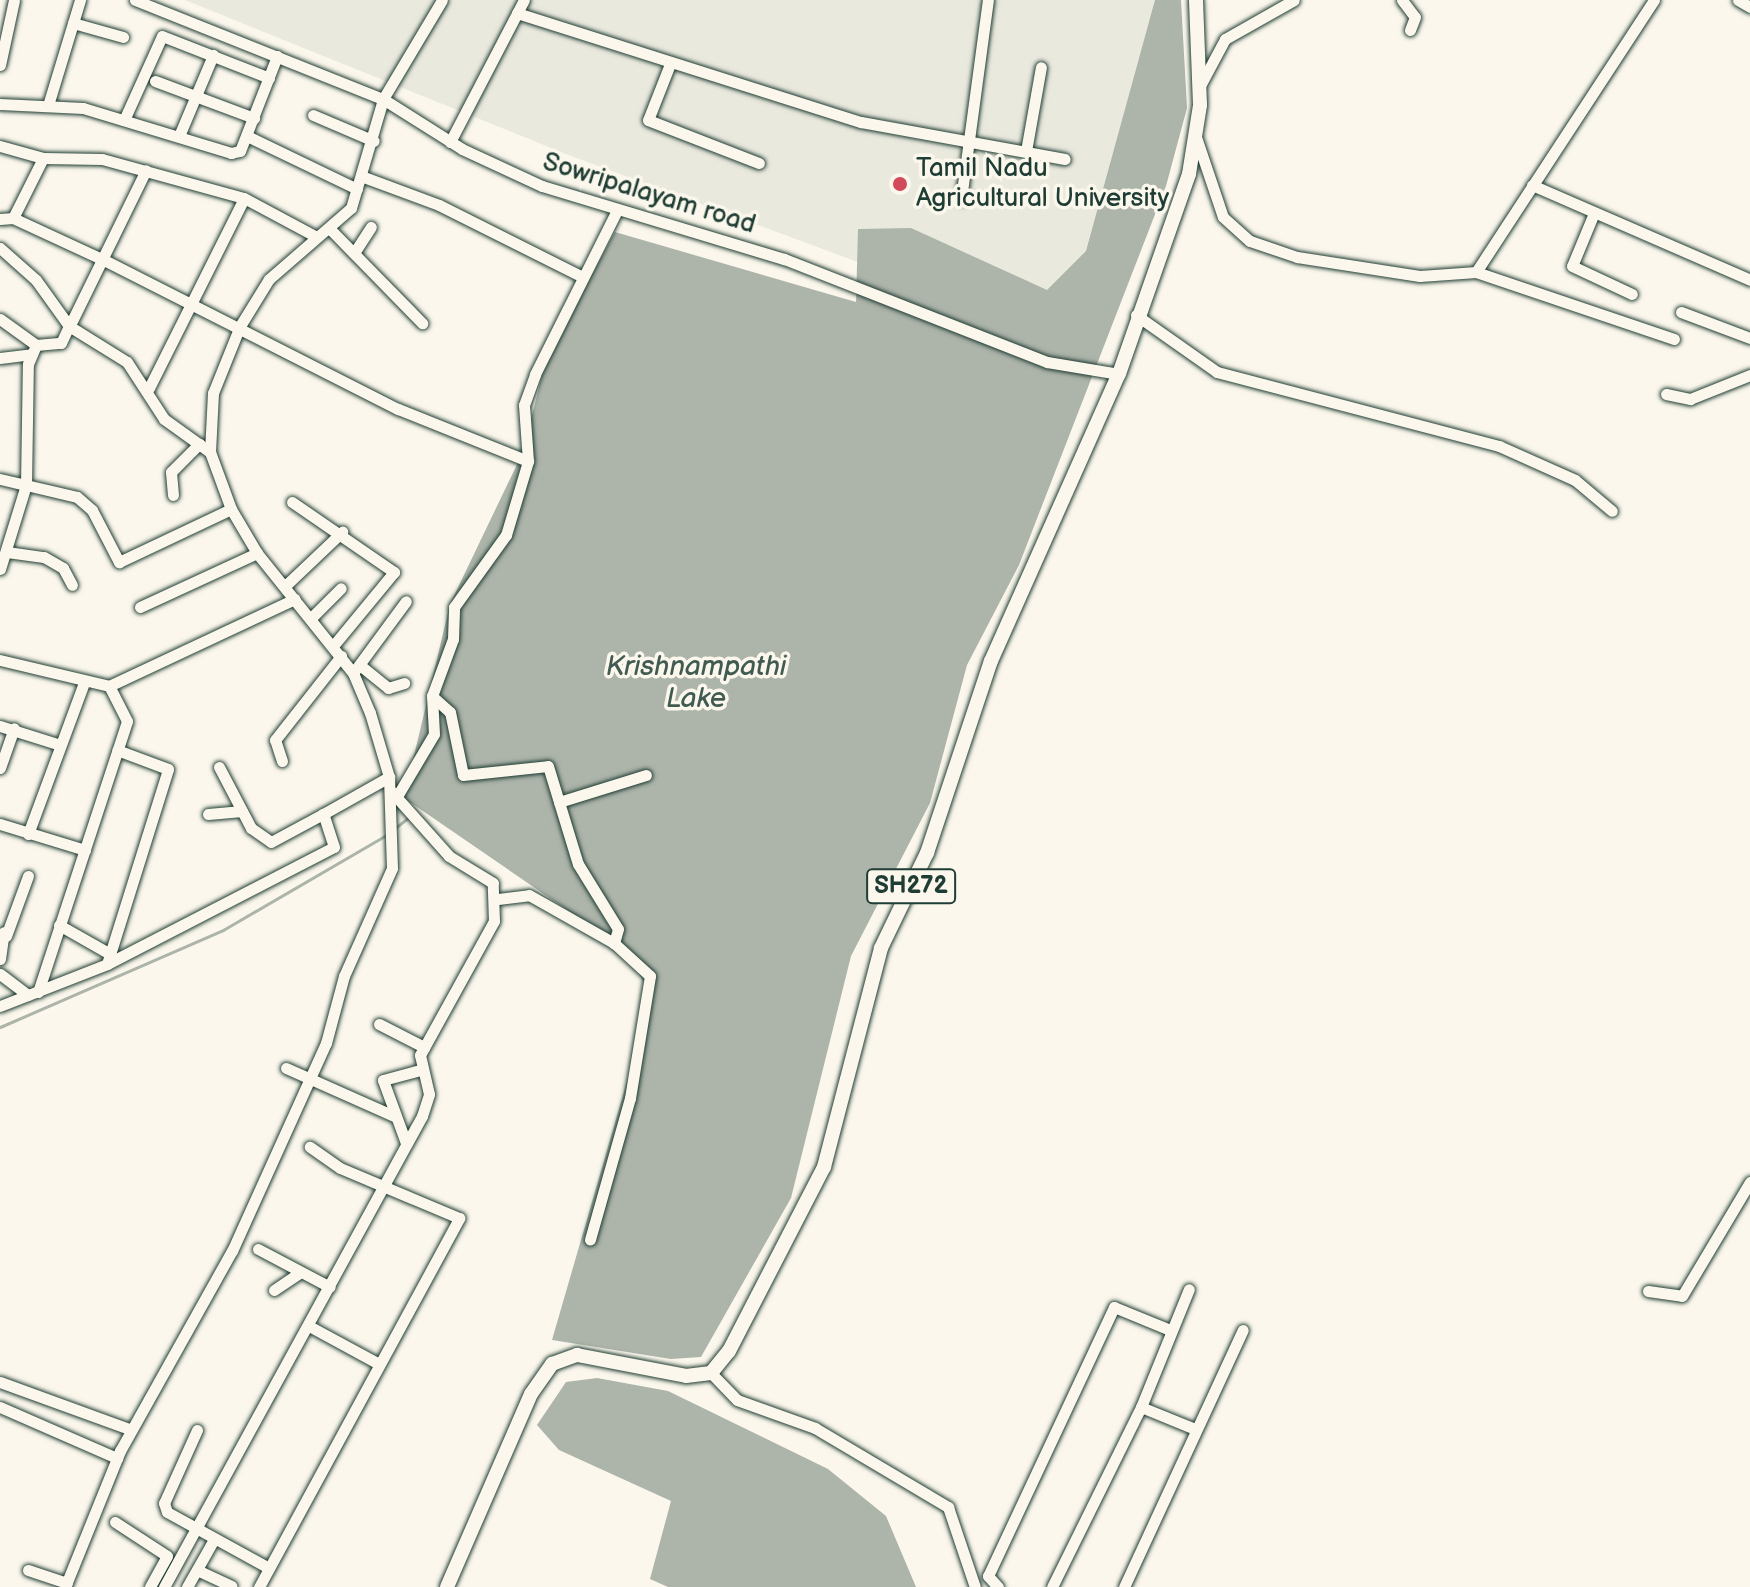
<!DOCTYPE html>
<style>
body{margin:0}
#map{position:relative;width:1750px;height:1587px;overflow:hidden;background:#fbf7ec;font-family:"Balsamiq Sans",sans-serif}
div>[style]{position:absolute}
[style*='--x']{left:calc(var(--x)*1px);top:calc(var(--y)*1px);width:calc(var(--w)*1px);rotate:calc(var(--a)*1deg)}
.built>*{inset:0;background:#eae9de}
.water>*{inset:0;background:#adb4aa}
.stream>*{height:3px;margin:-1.5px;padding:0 1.5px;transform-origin:1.5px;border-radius:1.5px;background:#adb4aa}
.roads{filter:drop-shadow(0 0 2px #1f3d34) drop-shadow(0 0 2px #1f3d34)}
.minor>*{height:11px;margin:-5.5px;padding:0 5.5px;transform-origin:5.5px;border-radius:5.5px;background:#fbf7ec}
.major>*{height:14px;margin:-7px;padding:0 7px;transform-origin:7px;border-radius:7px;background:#fbf7ec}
.dots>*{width:22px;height:22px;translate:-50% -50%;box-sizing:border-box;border:4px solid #fbf7ec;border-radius:50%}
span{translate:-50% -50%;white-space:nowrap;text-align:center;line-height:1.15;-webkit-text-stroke:7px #fbf7ec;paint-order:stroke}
.shield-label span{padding:2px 6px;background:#fbf7ec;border:2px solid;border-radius:6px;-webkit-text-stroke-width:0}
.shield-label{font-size:24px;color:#1f3d34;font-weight:700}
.poi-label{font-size:26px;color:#1f3d34}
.left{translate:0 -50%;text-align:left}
.street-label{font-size:26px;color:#1f3d34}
.water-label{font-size:28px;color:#425b52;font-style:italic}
</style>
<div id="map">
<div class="built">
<div style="clip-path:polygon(185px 0,1168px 0,1096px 350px,571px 156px)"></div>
</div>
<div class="water">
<div style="clip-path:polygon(1155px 0,1181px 0,1187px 108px,1166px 186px,1019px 565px,967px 665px,930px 803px,851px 956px,791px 1198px,701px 1357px,671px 1359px,552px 1340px,652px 995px,624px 949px,404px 798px,450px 604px,523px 452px,546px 359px,615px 232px,856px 302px,858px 229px,911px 228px,1047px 290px,1086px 251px)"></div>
<div style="clip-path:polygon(597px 1378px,668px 1391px,828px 1469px,886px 1516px,916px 1587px,668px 1587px,650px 1579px,671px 1501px,559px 1450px,537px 1425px,566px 1382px)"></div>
</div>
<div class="stream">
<div style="--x:395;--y:828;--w:16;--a:-38"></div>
<div style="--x:0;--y:1027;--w:243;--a:-23.5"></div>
<div style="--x:223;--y:930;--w:189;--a:-30.2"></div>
</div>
<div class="roads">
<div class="minor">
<div style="--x:135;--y:0;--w:267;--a:21.8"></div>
<div style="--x:383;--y:99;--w:93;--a:32.3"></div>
<div style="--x:462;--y:149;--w:88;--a:24.8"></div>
<div style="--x:542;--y:186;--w:253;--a:16.8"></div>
<div style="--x:784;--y:259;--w:282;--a:21.4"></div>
<div style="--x:1047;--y:362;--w:73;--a:9.5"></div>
<div style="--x:1402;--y:0;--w:21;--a:53"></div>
<div style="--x:1415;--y:17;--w:14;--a:111"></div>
<div style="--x:1738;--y:0;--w:14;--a:30"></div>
<div style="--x:517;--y:13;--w:361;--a:17.6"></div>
<div style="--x:861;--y:122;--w:207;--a:10.3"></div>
<div style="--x:73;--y:23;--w:52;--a:15.6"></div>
<div style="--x:670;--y:64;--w:60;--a:111.4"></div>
<div style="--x:648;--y:120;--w:119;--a:21.2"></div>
<div style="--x:0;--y:65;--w:66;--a:-77.8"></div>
<div style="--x:155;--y:81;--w:106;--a:20.5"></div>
<div style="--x:1201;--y:84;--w:51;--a:-61.9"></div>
<div style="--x:1225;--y:39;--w:79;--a:-29.5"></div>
<div style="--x:49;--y:102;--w:107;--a:-73.1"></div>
<div style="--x:0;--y:104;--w:83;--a:2.8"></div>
<div style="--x:83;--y:108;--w:155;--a:16.9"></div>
<div style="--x:231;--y:153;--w:9;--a:-13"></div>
<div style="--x:240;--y:151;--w:102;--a:-68.7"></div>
<div style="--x:313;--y:115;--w:66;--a:23.1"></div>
<div style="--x:124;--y:120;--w:92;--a:-65.7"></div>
<div style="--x:162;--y:36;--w:115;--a:21.4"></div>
<div style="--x:179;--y:136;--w:88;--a:-67.2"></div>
<div style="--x:247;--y:136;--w:122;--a:25.7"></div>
<div style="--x:1196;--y:137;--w:84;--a:71.4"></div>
<div style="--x:1223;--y:217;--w:36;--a:42"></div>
<div style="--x:1250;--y:241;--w:50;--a:18.8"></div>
<div style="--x:1297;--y:257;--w:124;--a:8.8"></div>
<div style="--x:1420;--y:276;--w:56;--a:-4.1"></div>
<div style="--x:1476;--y:272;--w:325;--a:-56.8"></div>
<div style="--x:450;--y:142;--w:160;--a:-62.5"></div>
<div style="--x:0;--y:146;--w:45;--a:15.6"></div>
<div style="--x:1026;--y:151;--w:85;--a:-79.9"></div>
<div style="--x:361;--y:176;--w:83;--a:20.4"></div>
<div style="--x:439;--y:205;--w:161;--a:26.6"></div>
<div style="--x:1532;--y:185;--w:238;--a:23.5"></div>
<div style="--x:961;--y:199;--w:201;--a:-82.3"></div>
<div style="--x:1594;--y:213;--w:57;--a:112.5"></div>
<div style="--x:1572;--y:266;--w:66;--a:25"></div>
<div style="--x:13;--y:218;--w:67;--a:-63.4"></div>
<div style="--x:43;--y:158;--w:59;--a:1"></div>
<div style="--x:102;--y:159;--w:147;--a:15.4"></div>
<div style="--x:244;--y:198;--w:81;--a:28.2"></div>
<div style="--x:0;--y:219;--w:13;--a:-4"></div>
<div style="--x:13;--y:218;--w:100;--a:24.8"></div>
<div style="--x:104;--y:260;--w:330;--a:26.9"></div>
<div style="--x:398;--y:409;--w:140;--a:21.8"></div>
<div style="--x:330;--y:229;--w:132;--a:45.6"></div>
<div style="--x:0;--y:248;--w:48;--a:41.6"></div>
<div style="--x:36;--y:280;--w:57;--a:54.3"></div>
<div style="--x:354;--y:253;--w:31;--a:-57"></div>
<div style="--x:1476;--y:272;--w:209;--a:18.7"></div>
<div style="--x:1681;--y:312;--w:74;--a:20.6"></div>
<div style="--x:1136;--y:315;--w:99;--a:35.1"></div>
<div style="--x:1217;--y:372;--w:292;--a:14.7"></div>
<div style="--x:1499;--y:446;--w:83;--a:24.1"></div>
<div style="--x:1575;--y:480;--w:48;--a:40"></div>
<div style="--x:0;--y:319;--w:44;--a:35.8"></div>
<div style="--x:71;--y:323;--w:170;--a:-63.9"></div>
<div style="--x:0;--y:358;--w:32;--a:-7"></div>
<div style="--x:149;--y:388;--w:212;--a:-63.4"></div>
<div style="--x:1666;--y:394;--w:25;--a:12"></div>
<div style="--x:1690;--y:399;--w:65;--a:-21.8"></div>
<div style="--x:0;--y:479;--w:27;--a:13"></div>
<div style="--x:26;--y:485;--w:121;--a:-89.1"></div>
<div style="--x:28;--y:364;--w:21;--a:-67"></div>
<div style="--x:36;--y:345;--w:25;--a:-5"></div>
<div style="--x:61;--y:343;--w:19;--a:-65"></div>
<div style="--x:69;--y:326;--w:68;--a:31.8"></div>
<div style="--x:127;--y:362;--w:68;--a:57"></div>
<div style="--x:164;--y:419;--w:57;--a:35.7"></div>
<div style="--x:173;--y:495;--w:23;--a:-95"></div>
<div style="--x:171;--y:472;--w:40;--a:-45"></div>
<div style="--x:292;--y:502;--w:124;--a:34.5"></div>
<div style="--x:394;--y:572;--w:96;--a:129.5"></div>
<div style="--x:7;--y:552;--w:37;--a:8"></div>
<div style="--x:44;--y:557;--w:22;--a:30"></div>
<div style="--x:63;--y:568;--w:19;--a:62"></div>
<div style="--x:0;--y:569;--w:88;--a:-72.8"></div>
<div style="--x:26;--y:485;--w:52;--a:13.2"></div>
<div style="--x:77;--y:497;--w:20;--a:41"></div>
<div style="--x:92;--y:510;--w:59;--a:62.6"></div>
<div style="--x:119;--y:562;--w:124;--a:-25.3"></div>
<div style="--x:285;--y:586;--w:79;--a:-43.5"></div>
<div style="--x:140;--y:607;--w:129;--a:-24.8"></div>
<div style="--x:311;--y:618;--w:42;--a:-45"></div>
<div style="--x:0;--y:660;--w:112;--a:13.4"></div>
<div style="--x:109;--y:686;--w:205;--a:-25.1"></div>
<div style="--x:361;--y:666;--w:35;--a:39"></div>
<div style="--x:388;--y:688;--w:17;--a:-17"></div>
<div style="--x:353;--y:673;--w:89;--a:-53.6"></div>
<div style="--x:432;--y:696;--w:24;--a:42"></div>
<div style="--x:450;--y:712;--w:64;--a:78.3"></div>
<div style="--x:463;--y:775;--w:85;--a:-6"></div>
<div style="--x:548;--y:766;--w:102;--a:73"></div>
<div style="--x:578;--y:864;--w:76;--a:58.4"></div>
<div style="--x:618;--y:929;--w:15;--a:106"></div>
<div style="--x:0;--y:726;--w:60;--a:17.5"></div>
<div style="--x:282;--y:761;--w:22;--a:-108"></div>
<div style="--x:275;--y:740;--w:107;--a:-51.8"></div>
<div style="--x:219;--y:767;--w:69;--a:62.3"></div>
<div style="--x:251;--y:828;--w:24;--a:35"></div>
<div style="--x:271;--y:842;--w:59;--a:-28.3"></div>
<div style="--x:0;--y:768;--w:42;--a:-70.7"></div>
<div style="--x:396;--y:798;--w:74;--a:-59.3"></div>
<div style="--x:434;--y:734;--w:38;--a:-93"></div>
<div style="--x:432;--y:696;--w:61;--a:-69.8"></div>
<div style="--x:453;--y:639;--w:32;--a:-88"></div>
<div style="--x:454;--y:607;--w:89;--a:-54.2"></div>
<div style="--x:506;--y:535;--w:77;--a:-73.4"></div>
<div style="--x:528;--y:461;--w:56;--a:-94.1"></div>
<div style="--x:524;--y:405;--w:33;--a:-70"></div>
<div style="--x:535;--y:374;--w:181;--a:-63.4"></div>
<div style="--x:559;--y:802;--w:91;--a:-17.2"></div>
<div style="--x:208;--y:814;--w:34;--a:-5"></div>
<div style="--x:0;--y:824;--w:89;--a:17"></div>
<div style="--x:28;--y:834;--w:161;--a:-69.7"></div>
<div style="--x:498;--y:899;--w:31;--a:-7"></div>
<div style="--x:529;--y:895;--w:98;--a:29.5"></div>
<div style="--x:614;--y:943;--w:49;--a:42.5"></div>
<div style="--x:650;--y:976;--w:124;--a:99.3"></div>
<div style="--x:630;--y:1098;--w:147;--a:105.8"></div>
<div style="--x:59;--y:925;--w:59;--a:29.6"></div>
<div style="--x:6;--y:936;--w:64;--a:-69.9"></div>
<div style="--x:0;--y:959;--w:27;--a:-82"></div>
<div style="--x:107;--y:964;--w:204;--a:-72.6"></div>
<div style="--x:168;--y:769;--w:54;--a:-159.6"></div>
<div style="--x:0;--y:974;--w:35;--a:37"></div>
<div style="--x:38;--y:992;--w:285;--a:-71.8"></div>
<div style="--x:127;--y:721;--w:39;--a:-117"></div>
<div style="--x:0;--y:1006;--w:115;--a:-21.4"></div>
<div style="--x:107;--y:964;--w:255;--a:-27.3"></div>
<div style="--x:334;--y:847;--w:35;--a:-108"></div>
<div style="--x:323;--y:814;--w:76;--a:-29.3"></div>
<div style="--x:379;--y:1024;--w:51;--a:27.1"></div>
<div style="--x:286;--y:1068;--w:120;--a:24"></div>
<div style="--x:406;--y:1143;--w:67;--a:-110.1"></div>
<div style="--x:383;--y:1080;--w:39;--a:-15"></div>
<div style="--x:258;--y:1249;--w:81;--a:27.8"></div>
<div style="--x:274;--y:1290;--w:32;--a:-34"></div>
<div style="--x:1648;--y:1291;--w:34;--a:8"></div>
<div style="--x:1682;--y:1296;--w:133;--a:-59.2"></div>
<div style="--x:309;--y:1326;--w:80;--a:28.5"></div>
<div style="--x:711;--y:1373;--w:37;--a:46"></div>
<div style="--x:737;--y:1400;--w:83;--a:19.7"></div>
<div style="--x:815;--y:1428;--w:155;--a:30.7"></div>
<div style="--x:948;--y:1507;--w:84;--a:71.4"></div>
<div style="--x:0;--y:1382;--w:140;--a:20"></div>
<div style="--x:0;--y:1407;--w:128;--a:23.6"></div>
<div style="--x:1141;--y:1407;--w:58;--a:22.2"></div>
<div style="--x:197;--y:1430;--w:80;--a:114.3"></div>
<div style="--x:164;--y:1503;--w:9;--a:72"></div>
<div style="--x:167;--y:1512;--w:116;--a:28.8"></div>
<div style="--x:115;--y:1522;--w:62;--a:33.2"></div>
<div style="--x:167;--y:1556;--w:35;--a:119"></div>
<div style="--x:28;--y:1570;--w:41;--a:18.4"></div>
<div style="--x:197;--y:1570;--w:38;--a:25"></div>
<div style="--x:65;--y:1587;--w:147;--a:-68"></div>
<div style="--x:120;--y:1451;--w:229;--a:-60.8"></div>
<div style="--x:232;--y:1251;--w:228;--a:-65.7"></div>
<div style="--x:326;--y:1043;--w:69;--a:-75"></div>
<div style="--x:344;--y:976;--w:118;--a:-66"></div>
<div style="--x:392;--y:868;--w:91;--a:-91.9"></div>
<div style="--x:389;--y:777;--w:67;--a:-106.5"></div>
<div style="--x:370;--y:713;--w:43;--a:-113"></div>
<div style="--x:353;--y:673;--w:154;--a:-128.7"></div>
<div style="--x:257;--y:553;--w:51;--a:-120.6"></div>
<div style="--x:231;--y:509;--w:61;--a:-110.2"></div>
<div style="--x:210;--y:452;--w:59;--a:-87.1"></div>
<div style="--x:213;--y:393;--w:72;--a:-68.1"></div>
<div style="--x:240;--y:326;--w:55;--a:-58.3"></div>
<div style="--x:269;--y:279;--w:108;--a:-40.9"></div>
<div style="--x:351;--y:208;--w:114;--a:-73.6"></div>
<div style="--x:383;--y:99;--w:115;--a:-59.2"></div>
<div style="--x:164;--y:1587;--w:537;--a:-61.29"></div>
<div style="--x:422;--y:1116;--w:23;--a:-72"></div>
<div style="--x:429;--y:1094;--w:40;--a:-103"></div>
<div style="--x:420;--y:1055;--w:153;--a:-61.1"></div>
<div style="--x:494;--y:921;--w:38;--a:-92"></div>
<div style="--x:493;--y:883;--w:52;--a:-148.5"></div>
<div style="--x:449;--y:856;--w:87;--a:-131.7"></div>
<div style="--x:187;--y:1587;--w:53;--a:-60.5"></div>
<div style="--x:259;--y:1587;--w:420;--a:-61.5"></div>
<div style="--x:459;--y:1218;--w:129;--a:-157.2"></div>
<div style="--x:340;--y:1168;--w:37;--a:-145"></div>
<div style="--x:998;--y:1587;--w:15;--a:-132"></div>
<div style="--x:988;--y:1576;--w:297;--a:-64.9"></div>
<div style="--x:1114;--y:1307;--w:61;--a:22.3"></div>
<div style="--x:1052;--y:1587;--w:201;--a:-63.7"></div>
<div style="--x:1141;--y:1407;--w:127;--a:-67.9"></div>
<div style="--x:1124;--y:1587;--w:283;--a:-65.2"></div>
</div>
<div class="major">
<div style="--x:447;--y:1587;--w:210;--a:-66.5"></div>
<div style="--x:531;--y:1394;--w:37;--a:-55"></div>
<div style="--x:552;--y:1364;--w:27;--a:-20"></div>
<div style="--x:577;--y:1355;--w:111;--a:10.9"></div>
<div style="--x:686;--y:1376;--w:25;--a:-7"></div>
<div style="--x:711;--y:1373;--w:28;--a:-51"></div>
<div style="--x:729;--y:1351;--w:207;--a:-62.7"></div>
<div style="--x:824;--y:1167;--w:226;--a:-75.4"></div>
<div style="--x:881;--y:948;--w:106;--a:-64.2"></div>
<div style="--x:927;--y:853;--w:202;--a:-71.6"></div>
<div style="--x:991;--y:661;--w:314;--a:-66"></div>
<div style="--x:1119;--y:374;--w:212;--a:-70.7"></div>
<div style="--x:1189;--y:174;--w:70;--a:-80.9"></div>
<div style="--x:1200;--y:105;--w:105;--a:-92.2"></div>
</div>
</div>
<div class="dots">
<div style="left:900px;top:184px;background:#d1495b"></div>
</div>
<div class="shield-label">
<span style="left:911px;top:886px">SH272</span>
</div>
<div class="poi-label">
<span class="left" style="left:916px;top:184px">Tamil Nadu<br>Agricultural University</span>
</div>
<div class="street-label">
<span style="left:649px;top:194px;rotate:17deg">Sowripalayam road</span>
</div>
<div class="water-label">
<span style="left:696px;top:683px">Krishnampathi<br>Lake</span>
</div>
</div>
